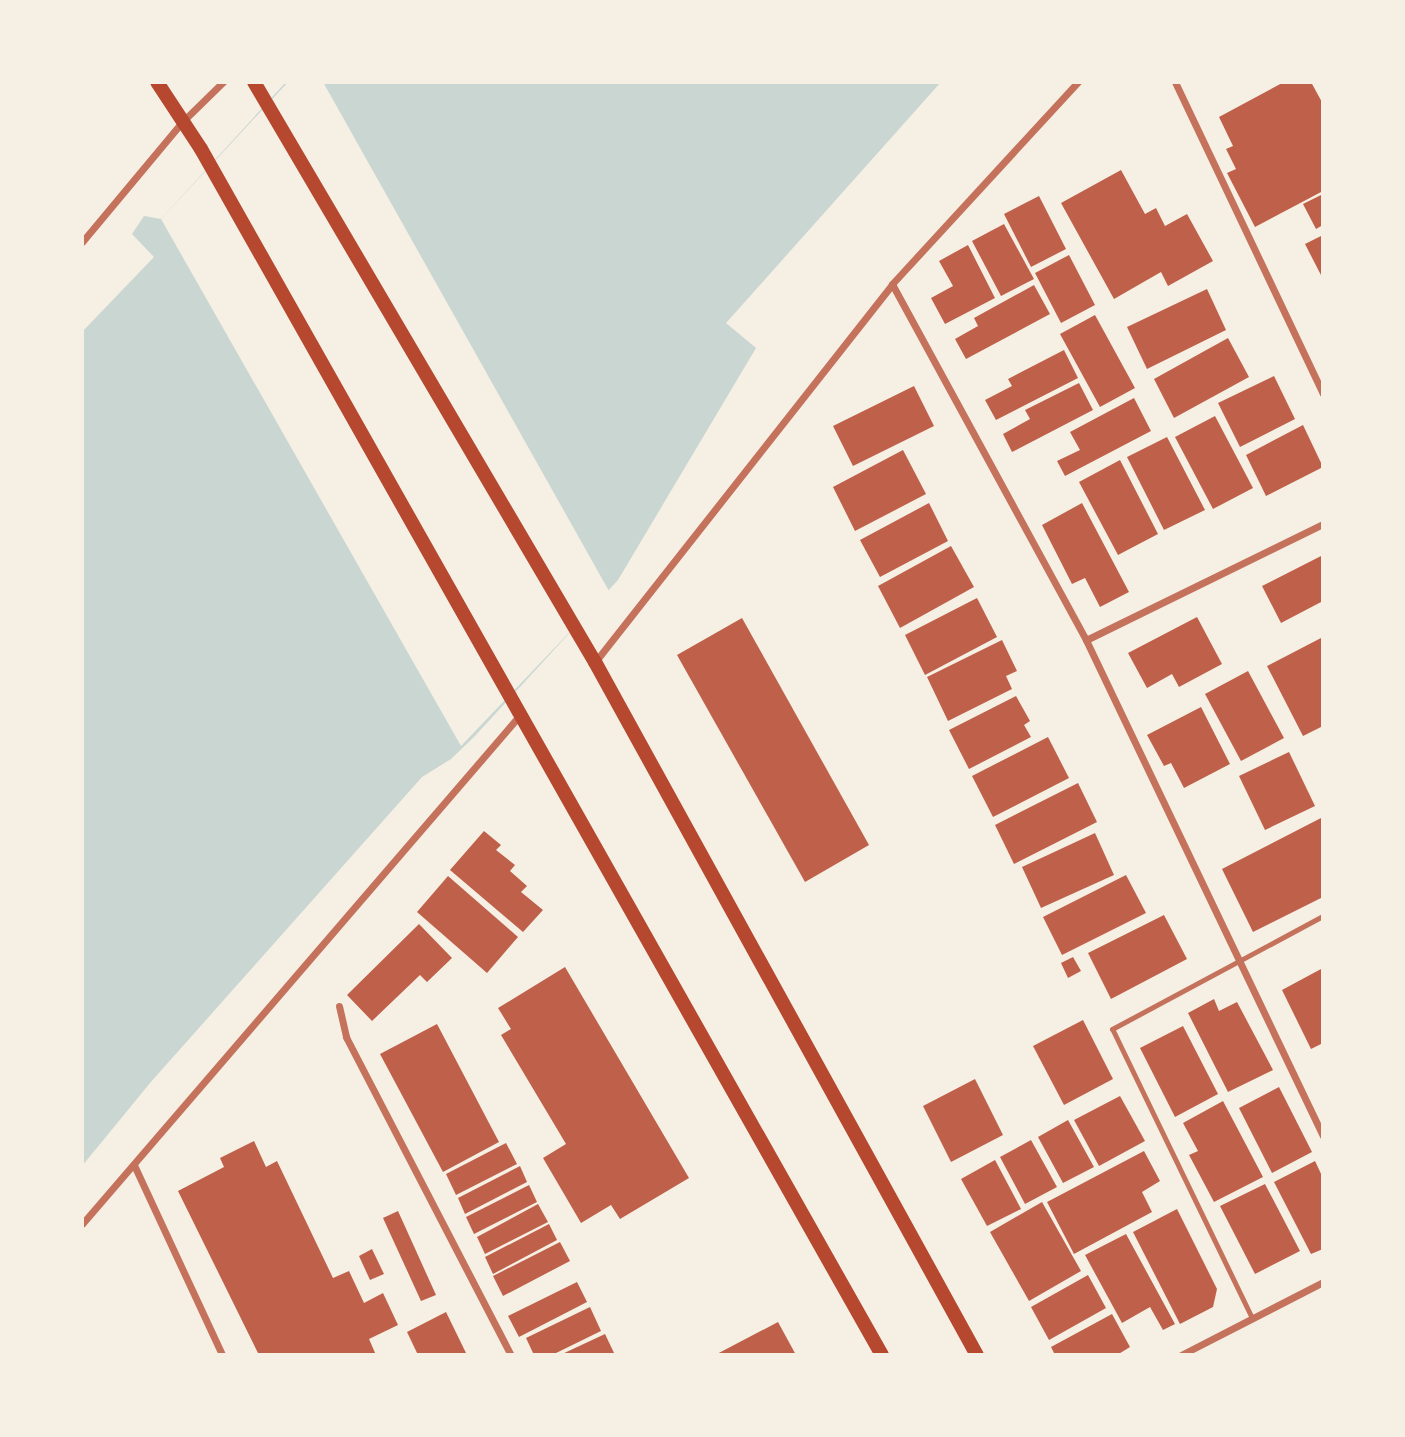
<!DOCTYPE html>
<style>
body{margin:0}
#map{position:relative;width:1405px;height:1437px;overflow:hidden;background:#f6efe4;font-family:Figtree,sans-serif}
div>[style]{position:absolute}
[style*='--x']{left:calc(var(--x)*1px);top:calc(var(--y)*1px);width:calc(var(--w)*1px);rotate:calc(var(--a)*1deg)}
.water>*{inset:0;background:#c9d6d2}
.pier>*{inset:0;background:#f6efe4}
.building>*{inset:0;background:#bf614a}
.service>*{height:5px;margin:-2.5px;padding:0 2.5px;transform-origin:2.5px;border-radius:2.5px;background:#c5725c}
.minor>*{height:7px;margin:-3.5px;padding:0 3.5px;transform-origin:3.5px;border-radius:3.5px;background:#c5725c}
.secondary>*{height:14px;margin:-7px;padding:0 7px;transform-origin:7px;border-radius:7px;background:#b5482f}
span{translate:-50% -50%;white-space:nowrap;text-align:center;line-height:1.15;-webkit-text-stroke:5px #f6efe4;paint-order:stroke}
.frame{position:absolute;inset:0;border:84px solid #f6efe4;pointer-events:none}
</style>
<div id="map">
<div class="water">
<div style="clip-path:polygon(286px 82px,941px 82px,726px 323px,756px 348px,618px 580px,474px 737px,451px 759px,422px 777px,150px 1083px,82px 1166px,82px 332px,154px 257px,132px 234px,144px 216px,161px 219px)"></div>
</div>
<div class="pier">
<div style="clip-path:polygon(288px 82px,323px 82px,609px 591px,461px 746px,161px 219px)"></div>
</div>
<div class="building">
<div style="clip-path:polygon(1284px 82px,1311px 82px,1323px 104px,1323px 191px,1255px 227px,1227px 173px,1236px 169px,1226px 149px,1233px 146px,1219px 117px)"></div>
<div style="clip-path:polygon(1121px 170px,1145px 214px,1156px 208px,1165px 226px,1187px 214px,1213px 261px,1168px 286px,1161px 272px,1114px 299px,1061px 203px)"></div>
<div style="clip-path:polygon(1323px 194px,1323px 225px,1316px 229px,1303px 204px)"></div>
<div style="clip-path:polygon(1039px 196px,1066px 249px,1031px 267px,1004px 214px)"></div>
<div style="clip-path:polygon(1004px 224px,1034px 279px,1001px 296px,972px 241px)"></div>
<div style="clip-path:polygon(1323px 235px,1323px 279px,1305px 244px)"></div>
<div style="clip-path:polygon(968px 245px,995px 298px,945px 324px,931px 298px,953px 286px,939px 261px)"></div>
<div style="clip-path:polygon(1069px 255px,1095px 305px,1061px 323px,1035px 273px)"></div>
<div style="clip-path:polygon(1034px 285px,1050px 314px,966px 359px,955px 339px,978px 326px,974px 318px)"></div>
<div style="clip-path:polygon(1207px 289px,1226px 330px,1147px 369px,1127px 327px)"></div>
<div style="clip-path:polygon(1095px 315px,1135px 388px,1100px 407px,1060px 334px)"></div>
<div style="clip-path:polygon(1228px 338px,1249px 377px,1174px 418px,1154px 379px)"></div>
<div style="clip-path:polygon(1064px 350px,1078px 378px,996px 420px,985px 400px,1012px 386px,1008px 379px)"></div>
<div style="clip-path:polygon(1274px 376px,1295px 419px,1240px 447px,1218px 403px)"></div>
<div style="clip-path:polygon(1079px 383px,1093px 410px,1012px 452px,1003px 434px,1030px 419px,1025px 410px)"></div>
<div style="clip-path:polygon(914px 386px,934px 426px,853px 466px,833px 426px)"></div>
<div style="clip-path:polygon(1134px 398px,1151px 431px,1065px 476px,1057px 461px,1080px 450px,1070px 432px)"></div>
<div style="clip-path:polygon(1215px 416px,1253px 488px,1213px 509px,1175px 437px)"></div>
<div style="clip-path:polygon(1303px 425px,1323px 467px,1266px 496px,1246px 455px)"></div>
<div style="clip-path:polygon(1167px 437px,1205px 510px,1164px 530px,1127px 457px)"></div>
<div style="clip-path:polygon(903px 450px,926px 494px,855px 531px,833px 487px)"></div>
<div style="clip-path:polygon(1120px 460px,1158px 534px,1118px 555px,1079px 482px)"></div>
<div style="clip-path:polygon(929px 503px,948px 541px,880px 577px,860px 540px)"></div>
<div style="clip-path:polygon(1082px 503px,1129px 592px,1100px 607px,1085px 578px,1072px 584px,1042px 525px)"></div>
<div style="clip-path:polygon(951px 546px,974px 587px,900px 628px,878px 586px)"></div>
<div style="clip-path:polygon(1323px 555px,1323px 601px,1281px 623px,1262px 586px)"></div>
<div style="clip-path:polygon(977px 598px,997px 637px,925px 675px,905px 635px)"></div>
<div style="clip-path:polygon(1197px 617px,1222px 664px,1179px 687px,1172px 674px,1147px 688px,1128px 653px)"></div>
<div style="clip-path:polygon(742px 618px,869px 845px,805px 882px,677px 655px)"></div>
<div style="clip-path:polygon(1321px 638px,1323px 726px,1303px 736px,1267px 666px)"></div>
<div style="clip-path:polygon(1002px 640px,1017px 671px,1006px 676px,1012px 689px,948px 721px,927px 677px)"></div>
<div style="clip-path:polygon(1248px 671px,1284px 738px,1241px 761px,1205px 694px)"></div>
<div style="clip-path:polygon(1016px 696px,1030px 721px,1024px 725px,1031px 737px,969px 769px,949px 730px)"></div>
<div style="clip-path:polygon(1201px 707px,1230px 764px,1184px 788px,1171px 763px,1164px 766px,1147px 735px)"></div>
<div style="clip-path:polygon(1048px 737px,1069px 778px,993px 817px,972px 776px)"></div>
<div style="clip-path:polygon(1289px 752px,1315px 806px,1265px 830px,1239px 776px)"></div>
<div style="clip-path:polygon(1078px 783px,1097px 822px,1014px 864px,995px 825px)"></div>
<div style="clip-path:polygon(1321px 818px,1323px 897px,1253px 932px,1222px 869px)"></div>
<div style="clip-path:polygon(484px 831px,501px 845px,496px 850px,515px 865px,510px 871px,527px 886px,521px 892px,543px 910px,523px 932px,450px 870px)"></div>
<div style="clip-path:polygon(1095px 833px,1114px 875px,1041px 908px,1022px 867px)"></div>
<div style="clip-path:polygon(1126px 875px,1146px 913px,1062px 955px,1043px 917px)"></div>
<div style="clip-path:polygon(448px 876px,518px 937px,487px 973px,417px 912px)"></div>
<div style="clip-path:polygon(1164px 915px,1187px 959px,1111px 999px,1088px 953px)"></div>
<div style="clip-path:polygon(419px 924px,452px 958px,427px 982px,420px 975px,372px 1021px,347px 995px)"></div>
<div style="clip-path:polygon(1073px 957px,1081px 971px,1068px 978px,1061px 963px)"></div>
<div style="clip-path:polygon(565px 967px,689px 1178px,620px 1219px,611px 1205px,581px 1223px,543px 1158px,566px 1144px,501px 1035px,511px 1029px,498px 1008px)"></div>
<div style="clip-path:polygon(1321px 969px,1323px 1043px,1311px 1049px,1282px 990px)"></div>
<div style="clip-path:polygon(1214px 999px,1219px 1011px,1237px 1002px,1273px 1070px,1228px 1092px,1188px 1013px)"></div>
<div style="clip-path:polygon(1083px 1020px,1113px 1079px,1064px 1105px,1033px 1046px)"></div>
<div style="clip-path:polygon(437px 1024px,499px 1142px,443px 1172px,380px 1054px)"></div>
<div style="clip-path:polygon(1183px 1026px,1218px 1094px,1175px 1117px,1140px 1048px)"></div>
<div style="clip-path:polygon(975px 1079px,1003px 1135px,951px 1162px,923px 1106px)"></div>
<div style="clip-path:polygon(1279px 1087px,1312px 1152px,1272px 1173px,1239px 1108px)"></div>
<div style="clip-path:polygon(1120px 1096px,1145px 1141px,1099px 1166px,1074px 1120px)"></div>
<div style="clip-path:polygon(1223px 1101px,1263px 1177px,1214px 1202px,1189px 1155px,1198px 1151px,1183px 1123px)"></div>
<div style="clip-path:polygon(1068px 1120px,1094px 1167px,1063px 1183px,1038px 1137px)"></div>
<div style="clip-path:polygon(1031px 1140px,1057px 1187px,1025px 1204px,1000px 1157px)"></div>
<div style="clip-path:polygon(254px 1141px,266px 1167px,277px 1161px,333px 1278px,349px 1271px,364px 1303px,383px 1293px,398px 1325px,369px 1339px,376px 1355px,259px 1355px,178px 1191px,224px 1167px,220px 1158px)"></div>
<div style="clip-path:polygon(506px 1143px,517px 1164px,456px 1195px,446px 1174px)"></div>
<div style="clip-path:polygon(1144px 1151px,1160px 1181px,1142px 1192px,1152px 1212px,1074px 1254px,1047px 1202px)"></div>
<div style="clip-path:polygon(995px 1160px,1021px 1209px,987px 1226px,961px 1179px)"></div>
<div style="clip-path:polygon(1315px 1161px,1323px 1178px,1323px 1249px,1311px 1254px,1274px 1182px)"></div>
<div style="clip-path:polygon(520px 1166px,527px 1182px,465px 1214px,458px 1198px)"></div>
<div style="clip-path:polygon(1265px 1184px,1300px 1251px,1255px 1274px,1220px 1206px)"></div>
<div style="clip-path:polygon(529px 1185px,537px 1202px,474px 1234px,466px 1217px)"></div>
<div style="clip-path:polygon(1042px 1202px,1081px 1271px,1029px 1301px,990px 1232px)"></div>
<div style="clip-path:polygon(538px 1204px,548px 1222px,485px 1254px,477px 1237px)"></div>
<div style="clip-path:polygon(1177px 1209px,1217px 1289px,1213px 1307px,1180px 1324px,1133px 1232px)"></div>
<div style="clip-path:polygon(398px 1211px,436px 1295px,421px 1301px,383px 1218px)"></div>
<div style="clip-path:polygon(549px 1224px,557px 1240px,493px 1274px,485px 1257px)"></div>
<div style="clip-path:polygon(1126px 1234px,1175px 1324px,1163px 1330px,1150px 1307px,1122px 1323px,1085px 1255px)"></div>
<div style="clip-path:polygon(560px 1242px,570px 1261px,503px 1296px,493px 1276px)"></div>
<div style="clip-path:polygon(372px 1249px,384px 1274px,370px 1280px,359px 1256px)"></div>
<div style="clip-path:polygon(1088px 1275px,1106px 1308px,1049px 1340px,1031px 1307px)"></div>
<div style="clip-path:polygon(577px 1282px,587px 1302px,519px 1337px,508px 1316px)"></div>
<div style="clip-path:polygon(590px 1307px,601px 1331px,552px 1355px,534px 1355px,526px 1338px)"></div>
<div style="clip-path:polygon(446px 1312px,467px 1355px,418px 1355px,407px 1332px)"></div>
<div style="clip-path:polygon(1112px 1314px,1130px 1347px,1117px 1355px,1055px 1355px,1051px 1347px)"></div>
<div style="clip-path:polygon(778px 1322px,796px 1355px,715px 1355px)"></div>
<div style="clip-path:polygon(605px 1334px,615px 1355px,560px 1355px)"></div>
</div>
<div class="service">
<div style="--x:1252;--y:1318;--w:321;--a:-115.8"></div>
<div style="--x:1112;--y:1029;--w:239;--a:-28.2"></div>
</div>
<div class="minor">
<div style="--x:1175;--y:82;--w:345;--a:64.6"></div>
<div style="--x:82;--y:242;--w:155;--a:-50.2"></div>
<div style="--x:181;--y:123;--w:59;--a:-44.3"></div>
<div style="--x:892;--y:284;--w:405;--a:61.4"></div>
<div style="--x:1086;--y:640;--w:550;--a:64.46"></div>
<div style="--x:1086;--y:640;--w:264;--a:-26.1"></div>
<div style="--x:595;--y:662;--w:481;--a:-51.8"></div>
<div style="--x:892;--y:284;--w:275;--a:-47.4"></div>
<div style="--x:339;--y:1006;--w:32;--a:77"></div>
<div style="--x:346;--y:1037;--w:358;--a:62.6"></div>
<div style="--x:134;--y:1165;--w:209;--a:65.1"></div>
<div style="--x:82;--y:1224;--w:672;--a:-49.29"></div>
<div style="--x:1181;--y:1355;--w:160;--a:-27.2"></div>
</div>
<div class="secondary">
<div style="--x:157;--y:82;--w:80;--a:56.7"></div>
<div style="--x:201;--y:149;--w:1385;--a:60.55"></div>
<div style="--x:254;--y:82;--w:673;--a:59.55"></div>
<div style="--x:595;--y:662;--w:791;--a:61.14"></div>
</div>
<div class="frame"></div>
</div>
